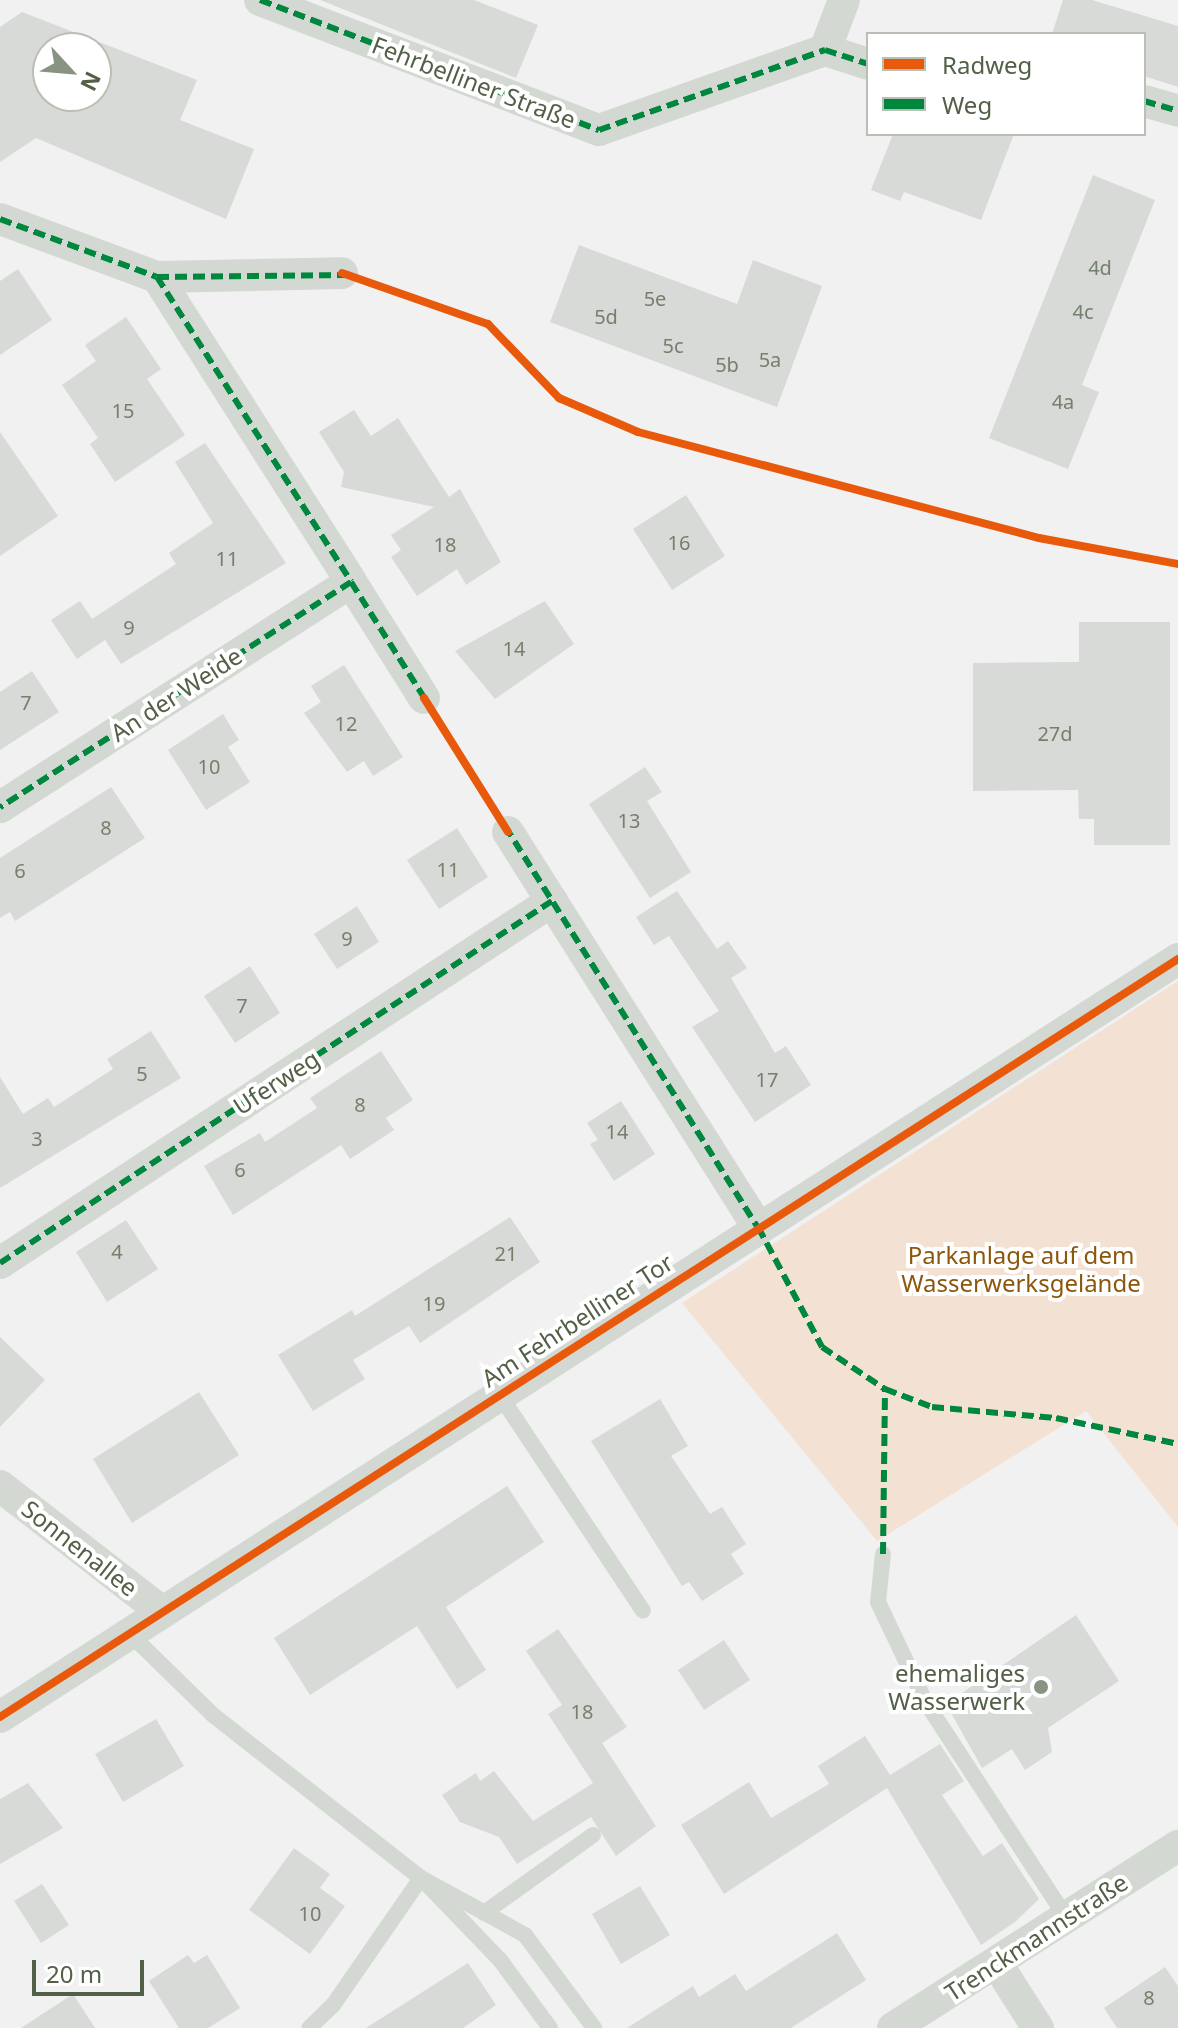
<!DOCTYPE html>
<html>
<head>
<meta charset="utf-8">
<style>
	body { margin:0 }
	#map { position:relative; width:1178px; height:2028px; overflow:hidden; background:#f1f1f2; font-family:"Noto Sans",sans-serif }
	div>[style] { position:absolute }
	.green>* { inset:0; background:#f3e2d3 }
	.building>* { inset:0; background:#d7dad7 }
	.service>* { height:16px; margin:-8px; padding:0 8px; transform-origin:8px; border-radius:8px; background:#d4d8d2 }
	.minor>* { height:32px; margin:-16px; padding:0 16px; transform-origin:16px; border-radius:16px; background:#d4d8d2 }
	.quiet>* { height:6px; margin-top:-3px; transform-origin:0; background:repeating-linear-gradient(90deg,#00873e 0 12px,transparent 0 18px) }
	.cycleway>* { height:8px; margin:-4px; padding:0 4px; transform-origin:4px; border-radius:4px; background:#e8590c }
	.dots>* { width:22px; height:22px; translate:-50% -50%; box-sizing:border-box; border:4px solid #fff; border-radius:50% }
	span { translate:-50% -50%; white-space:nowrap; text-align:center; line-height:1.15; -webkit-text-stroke:8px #fff; paint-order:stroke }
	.number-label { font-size:20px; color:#75806c }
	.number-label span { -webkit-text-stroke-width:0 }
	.street-label { font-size:24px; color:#516046 }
	.park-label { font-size:24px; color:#8c570c }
	.poi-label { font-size:24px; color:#516046 }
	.right { translate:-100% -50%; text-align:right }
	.legend { position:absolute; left:866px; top:32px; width:280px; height:104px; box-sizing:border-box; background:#fff; border:2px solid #b9bfb5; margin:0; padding:10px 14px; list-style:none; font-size:24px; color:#516046 }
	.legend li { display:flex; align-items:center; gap:16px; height:40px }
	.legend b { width:40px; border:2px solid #b9bfb5 }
	.north { position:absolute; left:32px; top:32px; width:80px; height:80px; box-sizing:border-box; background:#fff; border:2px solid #b9bfb5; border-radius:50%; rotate:116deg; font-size:22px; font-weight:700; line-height:32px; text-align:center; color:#516046 }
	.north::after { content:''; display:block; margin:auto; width:28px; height:36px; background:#899382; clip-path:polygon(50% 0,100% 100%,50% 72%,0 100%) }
	.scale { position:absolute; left:32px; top:1960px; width:112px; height:36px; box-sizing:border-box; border:4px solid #516046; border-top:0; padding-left:10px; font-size:24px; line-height:28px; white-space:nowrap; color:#516046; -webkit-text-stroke:6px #fff; paint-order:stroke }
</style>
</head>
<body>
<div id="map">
	<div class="green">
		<div style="clip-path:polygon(1178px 981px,1178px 1527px,1086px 1411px,877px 1541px,682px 1303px)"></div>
	</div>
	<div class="building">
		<div style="clip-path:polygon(320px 0,474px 0,538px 25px,516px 78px)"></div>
		<div style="clip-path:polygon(1063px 0,1092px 0,1178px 26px,1178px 87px,1144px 76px,1144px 34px,1052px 34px)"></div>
		<div style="clip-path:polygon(evenodd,22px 12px,197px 80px,180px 120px,254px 149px,226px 219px,36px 138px,0 162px,0 27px,22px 12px,48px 48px,96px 48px,96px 96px,48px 96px,48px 48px)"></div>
		<div style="clip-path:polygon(893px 134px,1014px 134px,981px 220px,904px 192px,900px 201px,871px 190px)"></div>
		<div style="clip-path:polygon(1093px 175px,1155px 200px,1082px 385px,1099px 392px,1068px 469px,989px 438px)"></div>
		<div style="clip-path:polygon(579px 245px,737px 304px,753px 260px,822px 286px,777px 407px,550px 322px)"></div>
		<div style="clip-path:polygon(18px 269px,52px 320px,0 355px,0 281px)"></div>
		<div style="clip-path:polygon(126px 317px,161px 369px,147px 379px,185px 435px,115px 482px,90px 444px,98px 438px,62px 385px,96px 361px,85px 345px)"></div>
		<div style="clip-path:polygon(354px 410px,371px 436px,398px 418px,449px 497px,460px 489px,501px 562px,466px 585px,457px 569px,417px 596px,391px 557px,401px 550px,391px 535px,434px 507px,341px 487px,344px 472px,319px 432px)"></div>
		<div style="clip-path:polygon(0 432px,58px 516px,0 556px)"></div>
		<div style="clip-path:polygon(205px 443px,286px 563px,121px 664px,105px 640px,77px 659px,51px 620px,80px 601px,92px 619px,176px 564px,169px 553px,213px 523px,175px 462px)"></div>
		<div style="clip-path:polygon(686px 495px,725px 556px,672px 590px,633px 529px)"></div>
		<div style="clip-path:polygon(545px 601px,574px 644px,495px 699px,455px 651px)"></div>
		<div style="clip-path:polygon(1079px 622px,1170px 622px,1170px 845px,1094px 845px,1094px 819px,1079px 819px,1078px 790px,973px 791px,973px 663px,1079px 662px)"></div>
		<div style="clip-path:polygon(344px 665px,403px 757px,373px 776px,364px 761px,347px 772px,304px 713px,321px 702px,311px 686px)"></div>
		<div style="clip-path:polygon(32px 671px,59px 712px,0 750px,0 692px)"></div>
		<div style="clip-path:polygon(223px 714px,239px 740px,228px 747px,250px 782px,206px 810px,168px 750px)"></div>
		<div style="clip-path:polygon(645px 767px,662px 792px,647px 801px,691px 872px,650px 898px,589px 804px)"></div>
		<div style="clip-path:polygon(111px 787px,145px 838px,15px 921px,10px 912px,0 918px,0 858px)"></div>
		<div style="clip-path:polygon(457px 828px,488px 877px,439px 909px,407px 860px)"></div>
		<div style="clip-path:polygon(677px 891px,717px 949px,728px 941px,747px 968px,731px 978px,775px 1053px,786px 1046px,811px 1085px,755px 1122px,692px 1027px,719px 1011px,669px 936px,654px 945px,636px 917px)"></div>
		<div style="clip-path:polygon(357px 906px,379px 942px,337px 969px,314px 934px)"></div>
		<div style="clip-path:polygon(250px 966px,280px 1013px,235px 1043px,204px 996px)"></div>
		<div style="clip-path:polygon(151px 1031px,181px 1078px,0 1188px,0 1077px,23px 1114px,48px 1098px,54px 1107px,113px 1069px,107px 1059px)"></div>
		<div style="clip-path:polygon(381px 1051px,413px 1100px,386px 1118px,394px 1130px,350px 1159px,341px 1145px,233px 1215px,204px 1166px,260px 1133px,265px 1142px,317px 1108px,310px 1098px)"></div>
		<div style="clip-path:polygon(621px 1101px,655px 1154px,614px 1181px,590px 1144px,598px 1140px,587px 1123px)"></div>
		<div style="clip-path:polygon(510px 1217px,540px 1262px,420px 1343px,409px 1326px,353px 1360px,365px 1379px,313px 1411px,278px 1355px,352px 1310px,355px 1316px)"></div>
		<div style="clip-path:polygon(126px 1220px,158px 1269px,107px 1302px,76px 1252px)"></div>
		<div style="clip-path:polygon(0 1337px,45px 1380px,0 1427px)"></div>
		<div style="clip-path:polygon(199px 1392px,239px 1455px,132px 1523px,93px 1459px)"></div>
		<div style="clip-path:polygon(660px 1399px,688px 1446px,671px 1456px,710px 1514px,722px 1507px,746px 1544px,731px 1554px,744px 1574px,702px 1601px,689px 1582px,682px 1586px,591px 1441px)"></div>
		<div style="clip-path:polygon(507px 1486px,544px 1542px,446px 1607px,486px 1670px,457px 1689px,417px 1626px,310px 1695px,274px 1638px)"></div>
		<div style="clip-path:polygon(1076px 1615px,1119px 1681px,1048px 1728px,1052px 1752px,1025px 1770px,1012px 1749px,982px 1768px,946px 1704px)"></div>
		<div style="clip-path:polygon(558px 1629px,627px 1727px,602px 1743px,656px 1826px,616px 1856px,591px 1817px,517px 1864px,499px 1837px,460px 1822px,442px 1795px,476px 1773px,480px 1781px,494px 1771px,533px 1821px,593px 1783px,548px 1714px,562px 1705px,526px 1651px)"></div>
		<div style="clip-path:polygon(724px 1640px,750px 1680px,704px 1710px,678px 1670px)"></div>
		<div style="clip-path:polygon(156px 1719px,184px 1766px,123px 1802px,95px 1754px)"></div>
		<div style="clip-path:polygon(865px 1736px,890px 1775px,940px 1744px,964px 1781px,942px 1795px,983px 1856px,1002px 1843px,1039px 1899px,1015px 1922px,981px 1945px,887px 1788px,724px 1894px,681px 1825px,749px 1782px,771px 1818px,829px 1784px,818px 1766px)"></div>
		<div style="clip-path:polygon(28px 1783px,63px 1828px,0 1864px,0 1799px)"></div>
		<div style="clip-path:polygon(294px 1848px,330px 1874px,320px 1888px,345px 1906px,310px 1954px,249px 1910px)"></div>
		<div style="clip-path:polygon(42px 1884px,69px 1925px,41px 1943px,14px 1901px)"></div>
		<div style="clip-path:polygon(640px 1886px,670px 1935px,621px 1964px,592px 1914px)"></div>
		<div style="clip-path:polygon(837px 1933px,866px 1980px,791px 2028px,627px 2028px,693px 1986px,699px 1997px,735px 1974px,746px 1991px)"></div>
		<div style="clip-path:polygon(188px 1955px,194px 1963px,207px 1955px,240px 2008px,208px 2028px,179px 2028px,149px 1981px)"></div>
		<div style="clip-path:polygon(468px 1963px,496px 2005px,463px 2028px,366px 2028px)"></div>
		<div style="clip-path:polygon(1165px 1967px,1178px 1986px,1178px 2028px,1117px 2028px,1104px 2008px)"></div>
		<div style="clip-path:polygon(73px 1994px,95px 2028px,21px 2028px)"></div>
	</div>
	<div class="service">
		<div style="left:499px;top:1394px;width:260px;rotate:56.4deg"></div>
		<div style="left:883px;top:1554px;width:48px;rotate:95.9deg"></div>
		<div style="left:878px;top:1602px;width:110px;rotate:64.6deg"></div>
		<div style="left:925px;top:1701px;width:258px;rotate:56.9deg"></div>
		<div style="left:128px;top:1632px;width:119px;rotate:44.3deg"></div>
		<div style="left:213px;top:1715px;width:264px;rotate:38.1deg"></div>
		<div style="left:421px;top:1878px;width:155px;rotate:124.7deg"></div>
		<div style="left:333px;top:2005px;width:33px;rotate:136deg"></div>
		<div style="left:484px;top:1913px;width:134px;rotate:-35.6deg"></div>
		<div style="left:550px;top:2028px;width:84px;rotate:-126.3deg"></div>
		<div style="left:500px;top:1960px;width:114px;rotate:-133.9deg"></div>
		<div style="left:421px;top:1878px;width:119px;rotate:28.7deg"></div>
		<div style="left:525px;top:1935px;width:116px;rotate:53.4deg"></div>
	</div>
	<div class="minor">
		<div style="left:260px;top:0;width:363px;rotate:21deg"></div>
		<div style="left:599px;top:130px;width:240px;rotate:-19.5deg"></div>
		<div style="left:825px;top:50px;width:45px;rotate:18deg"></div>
		<div style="left:825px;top:50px;width:53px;rotate:-69.2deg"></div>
		<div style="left:1144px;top:101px;width:35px;rotate:16deg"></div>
		<div style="left:0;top:219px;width:167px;rotate:20.3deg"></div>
		<div style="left:157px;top:277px;width:361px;rotate:57.5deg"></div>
		<div style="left:351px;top:582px;width:417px;rotate:147.3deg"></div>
		<div style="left:157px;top:277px;width:185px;rotate:-1.2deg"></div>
		<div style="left:351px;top:582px;width:137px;rotate:57.8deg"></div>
		<div style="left:508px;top:832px;width:467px;rotate:57.7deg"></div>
		<div style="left:0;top:1263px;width:660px;rotate:-33.26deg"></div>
		<div style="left:0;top:1486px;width:202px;rotate:37.8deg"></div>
		<div style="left:0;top:1717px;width:1401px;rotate:-32.76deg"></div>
		<div style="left:997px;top:1964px;width:76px;rotate:57.4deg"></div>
		<div style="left:893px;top:2028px;width:338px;rotate:-32.6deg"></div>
	</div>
	<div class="quiet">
		<div style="left:260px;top:0;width:363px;rotate:21deg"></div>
		<div style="left:599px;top:130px;width:240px;rotate:-19.5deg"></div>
		<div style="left:825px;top:50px;width:45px;rotate:18deg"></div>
		<div style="left:1144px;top:101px;width:35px;rotate:16deg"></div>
		<div style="left:0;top:219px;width:167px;rotate:20.3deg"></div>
		<div style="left:157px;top:277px;width:361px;rotate:57.5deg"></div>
		<div style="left:351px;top:582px;width:417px;rotate:147.3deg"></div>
		<div style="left:157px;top:277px;width:191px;rotate:-0.6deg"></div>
		<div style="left:351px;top:582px;width:144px;rotate:57.7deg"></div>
		<div style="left:505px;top:826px;width:474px;rotate:57.8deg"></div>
		<div style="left:758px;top:1227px;width:136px;rotate:61.9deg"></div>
		<div style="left:822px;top:1347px;width:76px;rotate:33.7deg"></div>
		<div style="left:885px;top:1389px;width:50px;rotate:21deg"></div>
		<div style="left:932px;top:1407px;width:124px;rotate:5.1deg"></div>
		<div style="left:1056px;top:1418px;width:125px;rotate:12deg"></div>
		<div style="left:0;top:1263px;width:660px;rotate:-33.26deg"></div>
		<div style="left:883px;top:1554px;width:165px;rotate:-89.3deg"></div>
	</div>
	<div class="cycleway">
		<div style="left:342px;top:273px;width:155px;rotate:19.3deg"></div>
		<div style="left:488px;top:324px;width:103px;rotate:46.2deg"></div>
		<div style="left:559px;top:398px;width:86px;rotate:23.3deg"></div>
		<div style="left:638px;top:432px;width:415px;rotate:14.8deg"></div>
		<div style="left:1039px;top:538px;width:141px;rotate:10.6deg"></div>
		<div style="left:424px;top:698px;width:158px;rotate:57.9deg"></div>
		<div style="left:0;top:1717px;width:1401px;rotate:-32.76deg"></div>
	</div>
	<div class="dots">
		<div style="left:1041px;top:1687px;background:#899382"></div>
	</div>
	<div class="number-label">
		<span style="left:1100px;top:267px">4d</span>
		<span style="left:655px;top:298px">5e</span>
		<span style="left:1083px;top:311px">4c</span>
		<span style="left:606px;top:316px">5d</span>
		<span style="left:673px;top:345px">5c</span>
		<span style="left:770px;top:359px">5a</span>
		<span style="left:727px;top:364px">5b</span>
		<span style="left:1063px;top:401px">4a</span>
		<span style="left:123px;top:410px">15</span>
		<span style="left:679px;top:542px">16</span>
		<span style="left:445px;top:544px">18</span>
		<span style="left:227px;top:558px">11</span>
		<span style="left:129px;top:627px">9</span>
		<span style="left:514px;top:648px">14</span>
		<span style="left:26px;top:702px">7</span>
		<span style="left:346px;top:723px">12</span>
		<span style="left:1055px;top:733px">27d</span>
		<span style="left:209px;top:766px">10</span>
		<span style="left:629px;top:820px">13</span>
		<span style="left:106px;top:827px">8</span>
		<span style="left:448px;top:869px">11</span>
		<span style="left:20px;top:870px">6</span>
		<span style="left:347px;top:938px">9</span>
		<span style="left:242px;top:1005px">7</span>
		<span style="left:142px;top:1073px">5</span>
		<span style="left:767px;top:1079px">17</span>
		<span style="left:360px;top:1104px">8</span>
		<span style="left:617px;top:1131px">14</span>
		<span style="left:37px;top:1138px">3</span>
		<span style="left:240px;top:1169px">6</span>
		<span style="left:117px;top:1251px">4</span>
		<span style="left:506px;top:1253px">21</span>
		<span style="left:434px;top:1303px">19</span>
		<span style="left:582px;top:1711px">18</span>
		<span style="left:310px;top:1913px">10</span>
		<span style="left:1149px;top:1997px">8</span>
	</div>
	<div class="street-label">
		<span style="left:474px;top:82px;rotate:21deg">Fehrbelliner Straße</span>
		<span style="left:176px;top:694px;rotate:-33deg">An der Weide</span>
		<span style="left:276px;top:1082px;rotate:-33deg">Uferweg</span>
		<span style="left:577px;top:1320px;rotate:-33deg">Am Fehrbelliner Tor</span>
		<span style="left:80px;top:1548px;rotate:38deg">Sonnenallee</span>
		<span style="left:1036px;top:1937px;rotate:-33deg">Trenckmannstraße</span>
	</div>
	<div class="park-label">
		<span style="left:1021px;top:1269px">Parkanlage auf dem<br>Wasserwerksgelände</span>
	</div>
	<div class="poi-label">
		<span class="right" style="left:1025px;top:1687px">ehemaliges<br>Wasserwerk</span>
	</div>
	<ul class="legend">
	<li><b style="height:10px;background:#e8590c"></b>Radweg</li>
	<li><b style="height:10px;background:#00873e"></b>Weg</li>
	</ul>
	<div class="north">N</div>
	<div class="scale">20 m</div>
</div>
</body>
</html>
